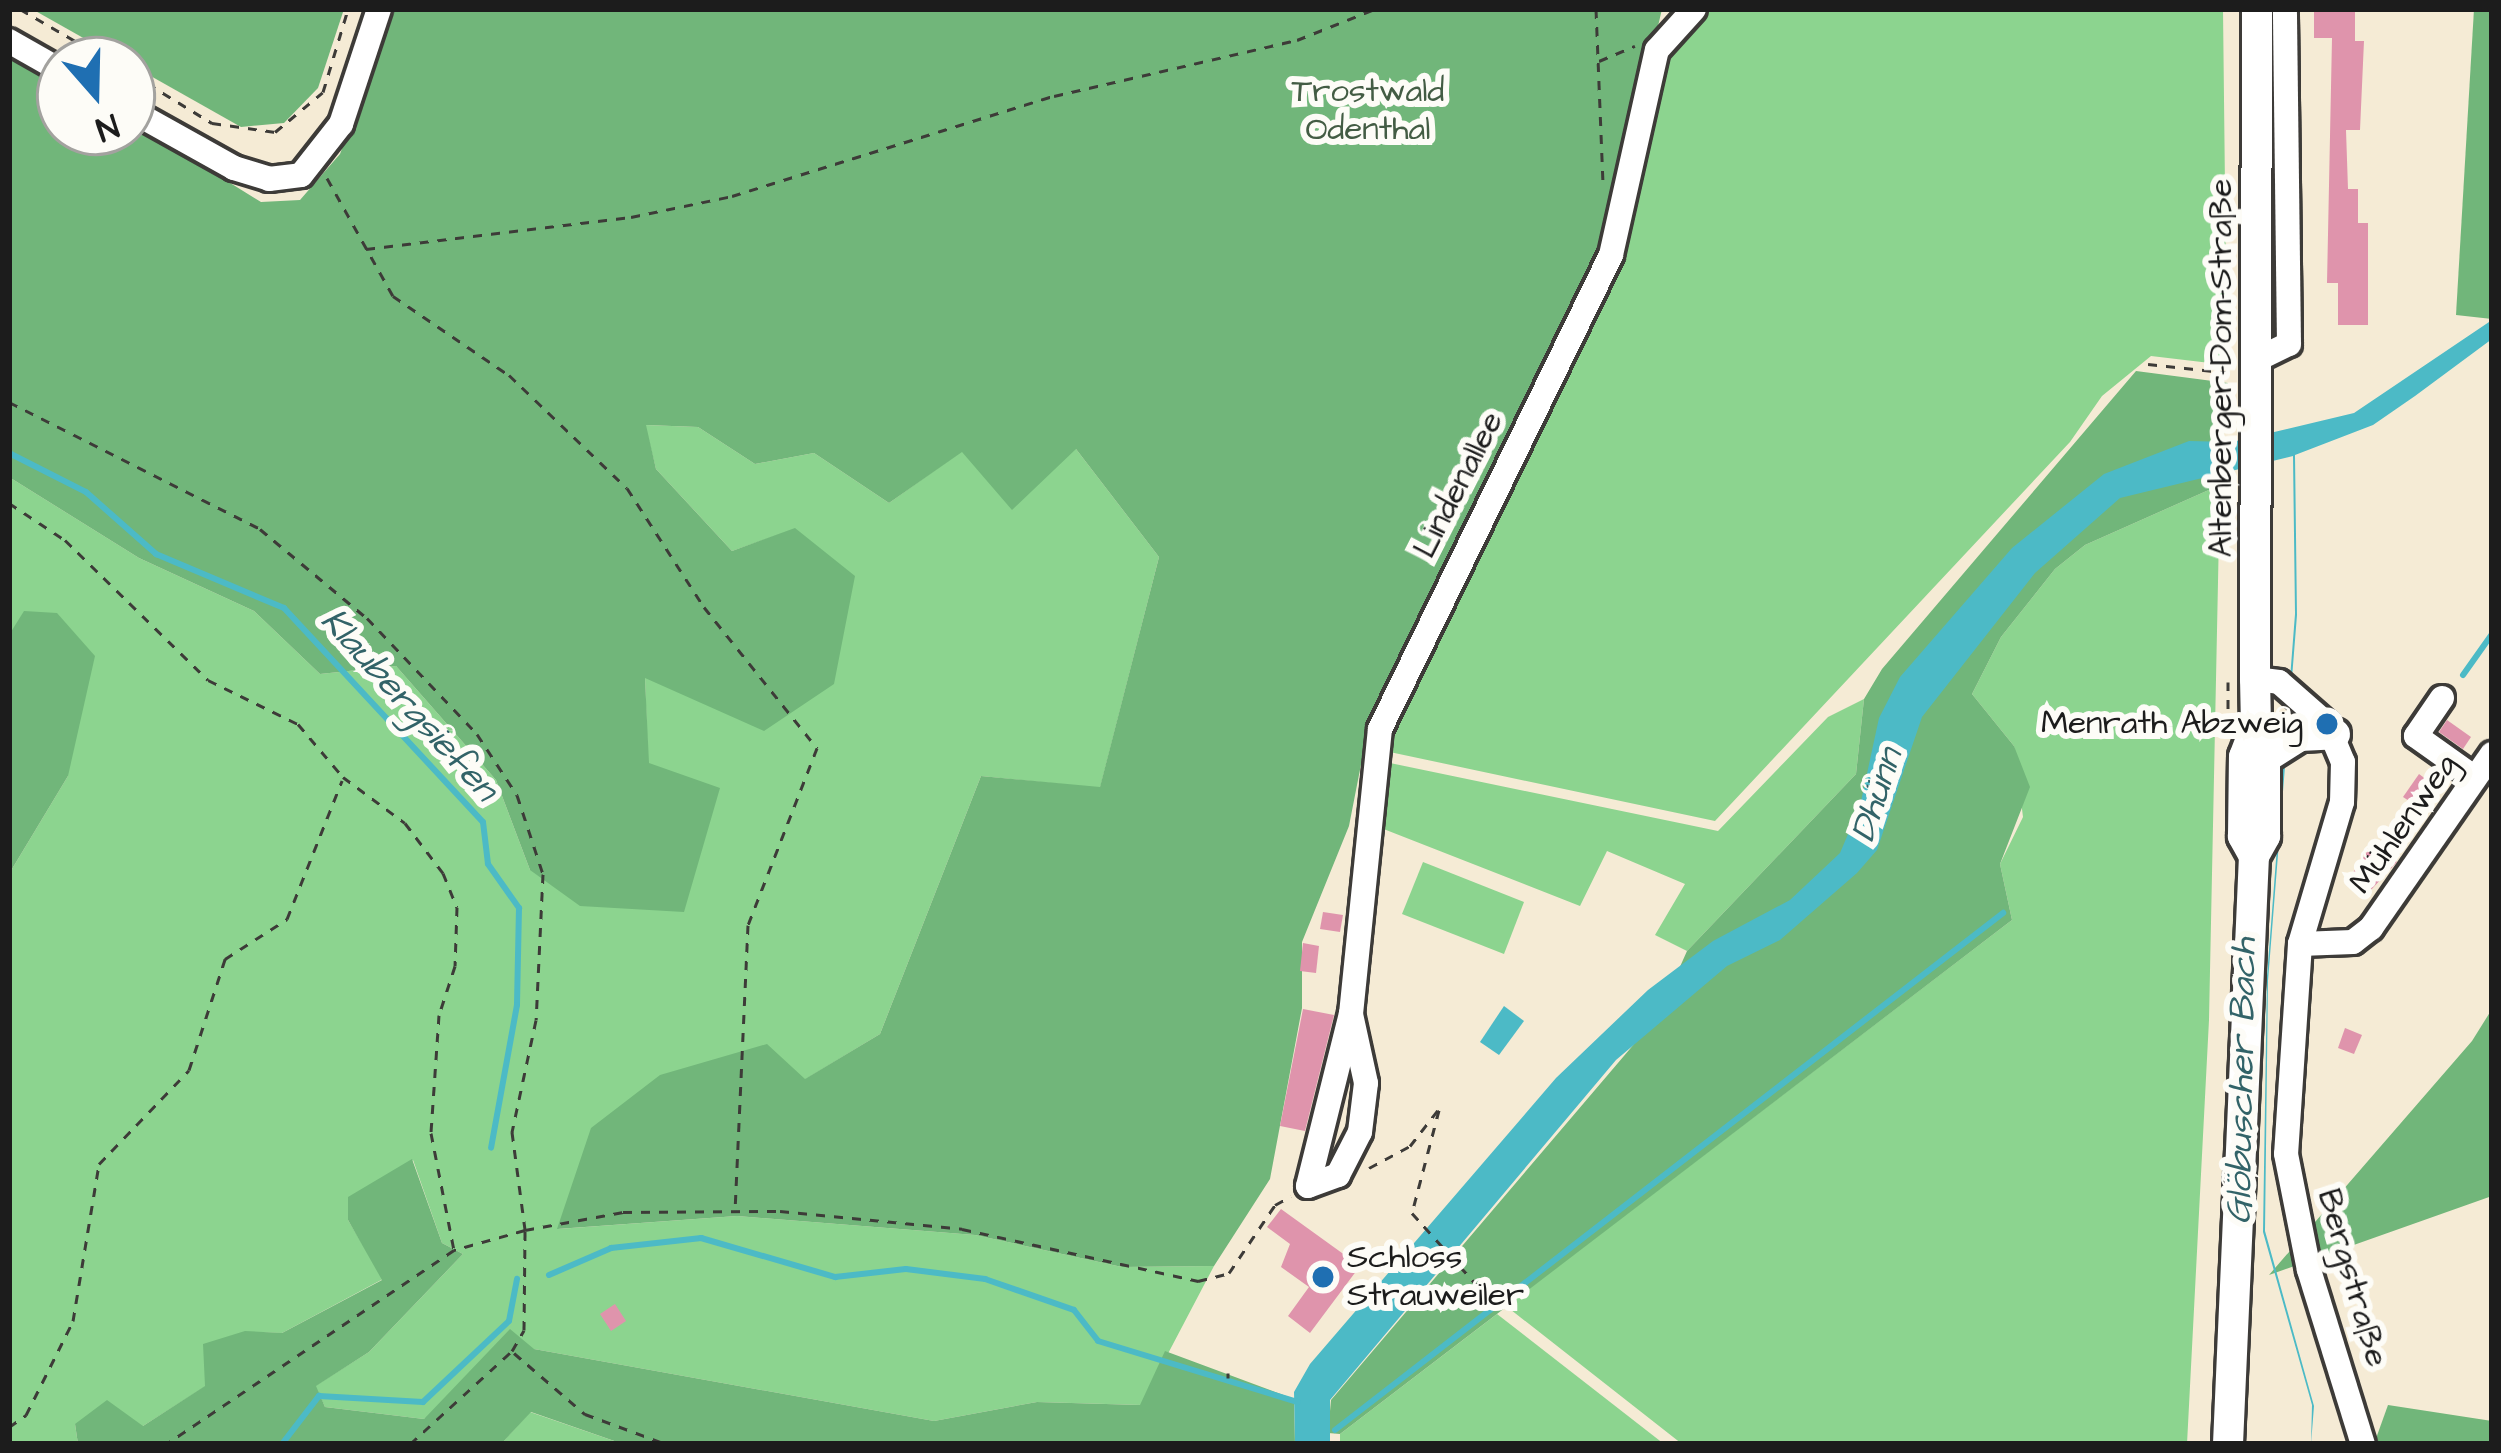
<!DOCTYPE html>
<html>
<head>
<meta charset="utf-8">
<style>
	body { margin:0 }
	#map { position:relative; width:2501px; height:1453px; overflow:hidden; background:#f5ebd5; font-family:"Architects Daughter",sans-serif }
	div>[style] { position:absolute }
	.green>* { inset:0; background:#8cd48f }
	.forest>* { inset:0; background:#71b67a }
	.water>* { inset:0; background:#4cbac6 }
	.stream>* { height:6px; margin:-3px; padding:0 3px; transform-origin:3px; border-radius:3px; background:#4cbac6 }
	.building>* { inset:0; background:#df94ac }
	.path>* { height:3px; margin-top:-1.5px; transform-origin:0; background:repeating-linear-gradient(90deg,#3d3b38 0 9px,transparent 0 18px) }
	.roads { filter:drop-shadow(3px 0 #3d3b38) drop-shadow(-3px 0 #3d3b38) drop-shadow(0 3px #3d3b38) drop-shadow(0 -3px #3d3b38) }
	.minor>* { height:24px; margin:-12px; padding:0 12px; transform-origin:12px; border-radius:12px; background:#fff }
	.major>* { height:30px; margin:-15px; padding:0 15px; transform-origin:15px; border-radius:15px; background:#fff }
	.dots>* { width:33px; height:33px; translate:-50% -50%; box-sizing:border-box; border:6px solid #fdfcf7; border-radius:50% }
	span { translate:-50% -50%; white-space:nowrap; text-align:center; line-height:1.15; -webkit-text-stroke:12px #fdfcf7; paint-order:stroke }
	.park-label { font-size:33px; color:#435c44 }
	.street-label { font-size:33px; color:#1c1c1c }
	.poi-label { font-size:33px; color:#1c1c1c }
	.right { translate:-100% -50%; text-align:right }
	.left { translate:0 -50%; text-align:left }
	.water-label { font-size:36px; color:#326368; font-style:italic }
	.frame { position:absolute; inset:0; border:12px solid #1c1c1c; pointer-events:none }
	.north { position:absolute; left:36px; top:36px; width:120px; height:120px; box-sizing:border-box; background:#fdfcf7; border:3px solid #a3a29f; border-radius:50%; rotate:160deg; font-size:33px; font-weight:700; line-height:48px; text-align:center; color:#1c1c1c }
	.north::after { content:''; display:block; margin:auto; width:42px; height:54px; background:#1f6fb2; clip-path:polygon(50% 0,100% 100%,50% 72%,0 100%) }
</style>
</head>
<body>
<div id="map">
	<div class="green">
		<div style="clip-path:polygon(1673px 9px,2223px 9px,2227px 365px,2151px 356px,2102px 396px,2070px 442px,1715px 821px,1385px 751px,1615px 256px)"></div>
		<div style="clip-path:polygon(645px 425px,698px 427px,755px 464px,814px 453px,889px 503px,962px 451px,1076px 449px,1159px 557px,1100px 788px,981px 776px,880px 1034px,558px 1229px,737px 1216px,975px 1235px,1122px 1267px,1214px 1266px,1141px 1405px,1037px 1402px,934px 1421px,534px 1349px,424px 1419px,325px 1407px,315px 1386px,369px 1352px,463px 1254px,442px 1243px,413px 1160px,348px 1220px,383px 1279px,282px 1333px,245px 1332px,206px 1386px,143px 1426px,75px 1424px,78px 1444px,9px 1444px,9px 874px,68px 776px,9px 635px,9px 477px,139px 558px,254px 611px,320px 674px,396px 666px,496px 780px,530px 870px,648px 763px,645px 677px,795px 529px,732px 551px,656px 469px)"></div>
		<div style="clip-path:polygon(2220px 485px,2209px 1020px,2187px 1444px,1682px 1444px,1506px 1306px,2012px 920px,2000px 864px,2023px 817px,2014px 746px,1972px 694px,2001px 637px,2055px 569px,2085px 545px)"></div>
		<div style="clip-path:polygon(1864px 699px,1856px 774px,1687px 951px,1655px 935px,1685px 884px,1607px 851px,1580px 906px,1381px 828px,1390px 763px,1718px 831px,1828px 717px)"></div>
		<div style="clip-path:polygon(1423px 862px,1524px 902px,1504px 954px,1402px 914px)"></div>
		<div style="clip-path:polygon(1497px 1314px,1664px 1444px,1340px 1444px,1340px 1434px)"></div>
		<div style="clip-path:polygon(530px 1412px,623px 1444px,501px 1444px)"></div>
	</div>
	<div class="forest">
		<div style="clip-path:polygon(32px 9px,344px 9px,318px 88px,284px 123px,241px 127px)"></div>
		<div style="clip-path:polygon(395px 9px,1662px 9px,1606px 251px,1366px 739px,1349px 826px,1302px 942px,1302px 1008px,1270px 1179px,1214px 1266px,1122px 1267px,975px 1235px,737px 1216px,557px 1229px,591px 1128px,660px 1075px,767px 1044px,805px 1079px,880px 1034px,981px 776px,1100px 787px,1159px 557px,1076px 449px,1012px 510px,962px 452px,889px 503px,814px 453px,755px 464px,698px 427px,646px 425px,656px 469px,732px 551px,795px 528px,855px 576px,834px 684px,764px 731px,645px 678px,649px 763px,720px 788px,684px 912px,580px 906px,530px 870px,496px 780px,396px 666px,320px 674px,254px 611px,139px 558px,9px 477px,9px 48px,60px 77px,60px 132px,132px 132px,132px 122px,261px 202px,300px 200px,340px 154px)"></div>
		<div style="clip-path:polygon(2474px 9px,2492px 9px,2492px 319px,2456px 315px)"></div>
		<div style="clip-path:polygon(2136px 371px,2228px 383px,2220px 485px,2085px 545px,2055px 569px,2001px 637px,1972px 694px,2014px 746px,2030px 787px,2000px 864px,2012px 920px,1340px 1434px,1328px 1433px,1331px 1400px,1658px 1016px,1687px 951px,1856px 774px,1864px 699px,1882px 669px)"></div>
		<div style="clip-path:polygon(24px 611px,57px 613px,95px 656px,68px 776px,9px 874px,9px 635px)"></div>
		<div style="clip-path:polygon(2492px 1009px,2492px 1196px,2269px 1275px,2472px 1041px)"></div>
		<div style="clip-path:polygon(412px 1159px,442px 1243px,463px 1254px,369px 1352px,316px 1386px,325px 1407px,424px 1419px,510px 1329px,534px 1349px,934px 1421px,1037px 1402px,1140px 1405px,1165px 1351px,1294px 1399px,1295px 1444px,623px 1444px,531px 1412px,501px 1444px,78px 1444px,75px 1424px,107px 1400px,143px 1426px,205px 1386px,203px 1344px,245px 1331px,282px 1333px,382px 1280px,348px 1220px,348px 1197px)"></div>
		<div style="clip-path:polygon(2388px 1405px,2492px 1421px,2492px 1444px,2374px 1444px)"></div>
	</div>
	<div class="water">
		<div style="clip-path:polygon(2492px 320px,2492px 339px,2415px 396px,2373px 425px,2295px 455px,2297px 615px,2268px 981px,2265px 1231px,2314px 1406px,2311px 1444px,2312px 1405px,2263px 1232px,2267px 976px,2295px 614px,2293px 456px,2120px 498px,2035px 573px,1922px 717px,1877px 850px,1857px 873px,1780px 940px,1727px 966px,1616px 1060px,1330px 1400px,1330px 1444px,1295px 1444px,1294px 1392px,1310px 1364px,1556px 1078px,1648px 990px,1713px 941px,1790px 900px,1840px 853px,1860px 806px,1879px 718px,1900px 677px,2012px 548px,2104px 474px,2189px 441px,2232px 442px,2354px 413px)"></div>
		<div style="clip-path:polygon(1504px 1006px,1524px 1021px,1499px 1055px,1480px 1042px)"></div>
	</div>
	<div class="stream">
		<div style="left:9px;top:453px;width:86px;rotate:26.9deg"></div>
		<div style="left:86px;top:492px;width:94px;rotate:41.5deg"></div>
		<div style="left:156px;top:554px;width:139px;rotate:22.9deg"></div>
		<div style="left:284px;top:608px;width:292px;rotate:47.1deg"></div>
		<div style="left:483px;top:822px;width:42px;rotate:83.2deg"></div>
		<div style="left:488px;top:864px;width:54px;rotate:54.8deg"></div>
		<div style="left:519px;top:908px;width:97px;rotate:91.2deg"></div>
		<div style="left:517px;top:1005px;width:145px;rotate:100.3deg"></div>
		<div style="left:2463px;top:675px;width:50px;rotate:-54.7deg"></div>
		<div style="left:549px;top:1275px;width:68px;rotate:-23.5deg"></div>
		<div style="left:611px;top:1248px;width:91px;rotate:-6.3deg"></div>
		<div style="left:701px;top:1238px;width:140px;rotate:16.2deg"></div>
		<div style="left:835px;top:1277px;width:71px;rotate:-6.4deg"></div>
		<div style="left:906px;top:1269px;width:80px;rotate:7.2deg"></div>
		<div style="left:985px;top:1279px;width:94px;rotate:19.2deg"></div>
		<div style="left:1074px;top:1310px;width:39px;rotate:52deg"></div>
		<div style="left:1098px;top:1341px;width:209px;rotate:17deg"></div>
		<div style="left:1335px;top:1430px;width:845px;rotate:-37.74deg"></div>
		<div style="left:282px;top:1444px;width:61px;rotate:-52.4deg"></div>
		<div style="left:319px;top:1396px;width:104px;rotate:3.3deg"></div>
		<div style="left:423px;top:1402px;width:118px;rotate:-43.3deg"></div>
		<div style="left:509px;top:1321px;width:43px;rotate:-79.2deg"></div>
	</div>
	<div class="building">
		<div style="clip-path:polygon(2314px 9px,2355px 9px,2355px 41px,2364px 41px,2360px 130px,2346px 130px,2348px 189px,2358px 189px,2358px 223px,2368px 223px,2368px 325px,2338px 325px,2338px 283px,2327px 283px,2332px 38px,2314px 38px)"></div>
		<div style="clip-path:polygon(2447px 720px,2471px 737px,2463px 749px,2439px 732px)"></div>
		<div style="clip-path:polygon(2419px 774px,2438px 788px,2423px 810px,2403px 797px)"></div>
		<div style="clip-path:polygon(2395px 839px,2390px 857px,2397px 862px,2370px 891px,2350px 877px,2373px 843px)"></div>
		<div style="clip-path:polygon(1323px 912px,1343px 915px,1340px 932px,1320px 929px)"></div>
		<div style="clip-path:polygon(1303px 943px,1319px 946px,1316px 973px,1300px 971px)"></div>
		<div style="clip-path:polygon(1303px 1009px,1334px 1015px,1305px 1131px,1280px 1126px)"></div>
		<div style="clip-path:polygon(2345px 1028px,2362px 1035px,2354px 1054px,2338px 1048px)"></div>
		<div style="clip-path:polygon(1281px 1209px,1360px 1266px,1310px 1333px,1288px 1316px,1309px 1287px,1281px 1267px,1290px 1244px,1267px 1227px)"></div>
		<div style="clip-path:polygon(615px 1304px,626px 1321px,611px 1331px,600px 1314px)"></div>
	</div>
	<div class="path">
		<div style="left:20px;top:9px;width:102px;rotate:30.1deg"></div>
		<div style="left:1596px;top:9px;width:171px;rotate:87.7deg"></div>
		<div style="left:1599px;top:61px;width:39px;rotate:-23deg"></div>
		<div style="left:132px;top:74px;width:94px;rotate:31.5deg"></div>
		<div style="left:212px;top:123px;width:64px;rotate:8.1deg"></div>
		<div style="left:275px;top:132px;width:62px;rotate:-39.8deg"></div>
		<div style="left:323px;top:92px;width:87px;rotate:-73.2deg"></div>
		<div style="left:327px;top:178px;width:135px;rotate:60.8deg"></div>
		<div style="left:393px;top:296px;width:140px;rotate:34.3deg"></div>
		<div style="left:509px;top:375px;width:163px;rotate:43.8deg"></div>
		<div style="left:627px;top:488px;width:142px;rotate:57.1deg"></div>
		<div style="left:704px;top:607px;width:181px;rotate:51.3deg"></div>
		<div style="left:817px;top:748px;width:190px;rotate:111.3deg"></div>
		<div style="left:748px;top:925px;width:284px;rotate:92.6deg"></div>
		<div style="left:366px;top:249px;width:267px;rotate:-6.9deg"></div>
		<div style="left:631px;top:217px;width:103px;rotate:-11.7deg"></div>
		<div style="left:732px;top:196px;width:337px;rotate:-17.3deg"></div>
		<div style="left:1054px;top:96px;width:249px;rotate:-13deg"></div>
		<div style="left:1297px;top:40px;width:84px;rotate:-21.7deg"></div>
		<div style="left:2148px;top:364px;width:84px;rotate:6.1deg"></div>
		<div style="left:9px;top:402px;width:281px;rotate:26.8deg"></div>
		<div style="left:260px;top:529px;width:139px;rotate:39.8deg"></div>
		<div style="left:367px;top:618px;width:160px;rotate:46.5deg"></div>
		<div style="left:477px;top:734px;width:73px;rotate:56.7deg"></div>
		<div style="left:517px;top:795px;width:83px;rotate:71.8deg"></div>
		<div style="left:543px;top:874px;width:146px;rotate:92.7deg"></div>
		<div style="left:536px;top:1020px;width:115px;rotate:102.1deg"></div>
		<div style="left:512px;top:1132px;width:99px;rotate:82.4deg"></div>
		<div style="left:525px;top:1230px;width:74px;rotate:164.3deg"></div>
		<div style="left:454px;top:1250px;width:347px;rotate:146deg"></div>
		<div style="left:9px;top:503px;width:67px;rotate:33.5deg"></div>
		<div style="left:65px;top:540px;width:200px;rotate:44.4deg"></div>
		<div style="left:208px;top:680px;width:100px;rotate:26.1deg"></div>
		<div style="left:298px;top:724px;width:70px;rotate:49.7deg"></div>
		<div style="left:343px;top:777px;width:77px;rotate:36.6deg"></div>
		<div style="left:405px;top:823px;width:63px;rotate:52.8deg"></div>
		<div style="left:443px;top:873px;width:37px;rotate:68deg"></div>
		<div style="left:457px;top:907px;width:59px;rotate:91.9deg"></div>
		<div style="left:455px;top:966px;width:52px;rotate:108.1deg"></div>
		<div style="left:439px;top:1015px;width:118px;rotate:93.9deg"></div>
		<div style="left:431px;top:1133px;width:119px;rotate:78.9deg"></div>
		<div style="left:2228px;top:726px;width:44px;rotate:-90deg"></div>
		<div style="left:1439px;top:1110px;width:106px;rotate:104.7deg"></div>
		<div style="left:1412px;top:1213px;width:122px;rotate:48deg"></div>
		<div style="left:1369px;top:1168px;width:47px;rotate:-28.2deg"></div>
		<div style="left:1410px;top:1146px;width:46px;rotate:-52.1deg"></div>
		<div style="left:514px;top:1353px;width:94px;rotate:40.7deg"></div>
		<div style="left:585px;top:1414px;width:86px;rotate:20.3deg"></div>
		<div style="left:1228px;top:1373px;width:5px;rotate:90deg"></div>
		<div style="left:9px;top:1427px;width:21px;rotate:-35deg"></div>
		<div style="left:26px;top:1415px;width:105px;rotate:-63.4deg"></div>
		<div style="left:73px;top:1321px;width:159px;rotate:-80.6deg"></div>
		<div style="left:99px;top:1164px;width:130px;rotate:-46.2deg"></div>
		<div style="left:189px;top:1070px;width:117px;rotate:-72deg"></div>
		<div style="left:225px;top:959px;width:74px;rotate:-32.8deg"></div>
		<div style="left:287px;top:919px;width:149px;rotate:-68.3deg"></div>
		<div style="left:410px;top:1444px;width:138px;rotate:-42.4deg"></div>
		<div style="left:512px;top:1351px;width:24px;rotate:-60deg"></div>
		<div style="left:524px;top:1330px;width:100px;rotate:-89.4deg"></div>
		<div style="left:525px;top:1230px;width:100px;rotate:-10.4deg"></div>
		<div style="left:623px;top:1212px;width:157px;rotate:-0.4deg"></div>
		<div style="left:780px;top:1211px;width:183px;rotate:5.6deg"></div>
		<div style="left:962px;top:1229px;width:242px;rotate:12.4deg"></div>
		<div style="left:1198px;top:1281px;width:32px;rotate:-14deg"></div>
		<div style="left:1229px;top:1273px;width:82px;rotate:-55.9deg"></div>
		<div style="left:1275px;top:1205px;width:18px;rotate:-29deg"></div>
	</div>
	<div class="roads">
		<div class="minor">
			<div style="left:9px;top:41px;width:59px;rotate:29.6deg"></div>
			<div style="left:132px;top:111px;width:117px;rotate:29.2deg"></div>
			<div style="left:234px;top:168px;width:37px;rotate:17deg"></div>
			<div style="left:269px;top:179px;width:32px;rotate:-7deg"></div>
			<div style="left:301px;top:175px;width:65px;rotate:-51.9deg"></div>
			<div style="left:341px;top:124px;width:121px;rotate:-71.7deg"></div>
			<div style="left:2258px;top:359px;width:34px;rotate:-26deg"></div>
			<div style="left:2289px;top:344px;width:335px;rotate:-90.7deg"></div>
			<div style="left:2255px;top:679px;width:24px;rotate:7deg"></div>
			<div style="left:2279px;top:682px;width:64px;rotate:41.2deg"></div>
			<div style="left:2327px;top:724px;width:41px;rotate:67.2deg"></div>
			<div style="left:2343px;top:762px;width:40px;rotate:91.4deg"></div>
			<div style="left:2342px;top:802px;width:148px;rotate:106.5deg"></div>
			<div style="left:2300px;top:944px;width:210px;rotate:93.8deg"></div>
			<div style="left:2286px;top:1154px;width:118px;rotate:78.8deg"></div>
			<div style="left:2309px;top:1270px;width:182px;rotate:72.8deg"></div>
			<div style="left:2442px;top:698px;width:46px;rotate:124.4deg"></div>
			<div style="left:2416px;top:736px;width:72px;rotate:35.4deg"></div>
			<div style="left:2300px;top:944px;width:53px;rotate:-2.2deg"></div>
			<div style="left:2353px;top:942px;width:23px;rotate:-38deg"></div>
			<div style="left:2371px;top:928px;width:212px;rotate:-55.2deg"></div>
			<div style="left:1308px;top:1186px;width:177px;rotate:-76deg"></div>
			<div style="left:1351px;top:1014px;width:286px;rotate:-84.2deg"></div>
			<div style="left:1380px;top:729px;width:527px;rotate:-64.02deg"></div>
			<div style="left:1611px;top:255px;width:210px;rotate:-77.4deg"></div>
			<div style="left:1657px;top:50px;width:55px;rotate:-47.9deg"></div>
			<div style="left:1308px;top:1186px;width:32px;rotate:-20deg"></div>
			<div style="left:1338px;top:1175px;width:48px;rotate:-62.9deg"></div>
			<div style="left:1360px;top:1132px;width:49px;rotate:-83deg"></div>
			<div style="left:1366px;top:1083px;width:71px;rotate:-102.3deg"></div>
		</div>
		<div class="major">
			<div style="left:2265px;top:758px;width:41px;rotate:-32.2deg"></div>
			<div style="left:2300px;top:736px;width:35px;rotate:-3deg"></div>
			<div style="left:2254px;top:856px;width:23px;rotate:-119deg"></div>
			<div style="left:2243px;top:836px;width:79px;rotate:-89.3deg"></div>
			<div style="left:2244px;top:757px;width:33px;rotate:-69deg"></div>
			<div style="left:2228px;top:1444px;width:589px;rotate:-87.47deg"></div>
			<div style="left:2254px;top:856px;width:23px;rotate:-61deg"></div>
			<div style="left:2265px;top:836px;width:96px;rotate:-90deg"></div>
			<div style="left:2265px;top:740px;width:17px;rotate:-123deg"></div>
			<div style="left:2256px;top:726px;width:47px;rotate:-91.2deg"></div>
			<div style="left:2255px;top:679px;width:670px;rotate:-89.83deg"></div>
		</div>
	</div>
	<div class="dots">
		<div style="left:2327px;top:724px;background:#1f6fb2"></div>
		<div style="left:1323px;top:1277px;background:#1f6fb2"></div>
	</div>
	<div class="park-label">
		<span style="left:1368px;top:111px">Trostwald<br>Odenthal</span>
	</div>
	<div class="street-label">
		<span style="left:2222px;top:368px;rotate:-90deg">Altenberger-Dom-Straße</span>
		<span style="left:1459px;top:485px;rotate:-63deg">Lindenallee</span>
		<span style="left:2404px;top:824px;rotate:-55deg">Mühlenweg</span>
		<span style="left:2352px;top:1278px;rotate:74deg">Bergstraße</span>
	</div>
	<div class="poi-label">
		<span class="right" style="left:2303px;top:724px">Menrath Abzweig</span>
		<span class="left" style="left:1347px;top:1277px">Schloss<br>Strauweiler</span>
	</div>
	<div class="water-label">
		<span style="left:409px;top:705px;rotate:48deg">Klaubergsiefen</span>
		<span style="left:1877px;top:795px;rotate:-72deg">Dhünn</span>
		<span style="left:2242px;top:1081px;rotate:-89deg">Glöbuscher Bach</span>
	</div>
	<div class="frame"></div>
	<div class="north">N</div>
</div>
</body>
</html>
